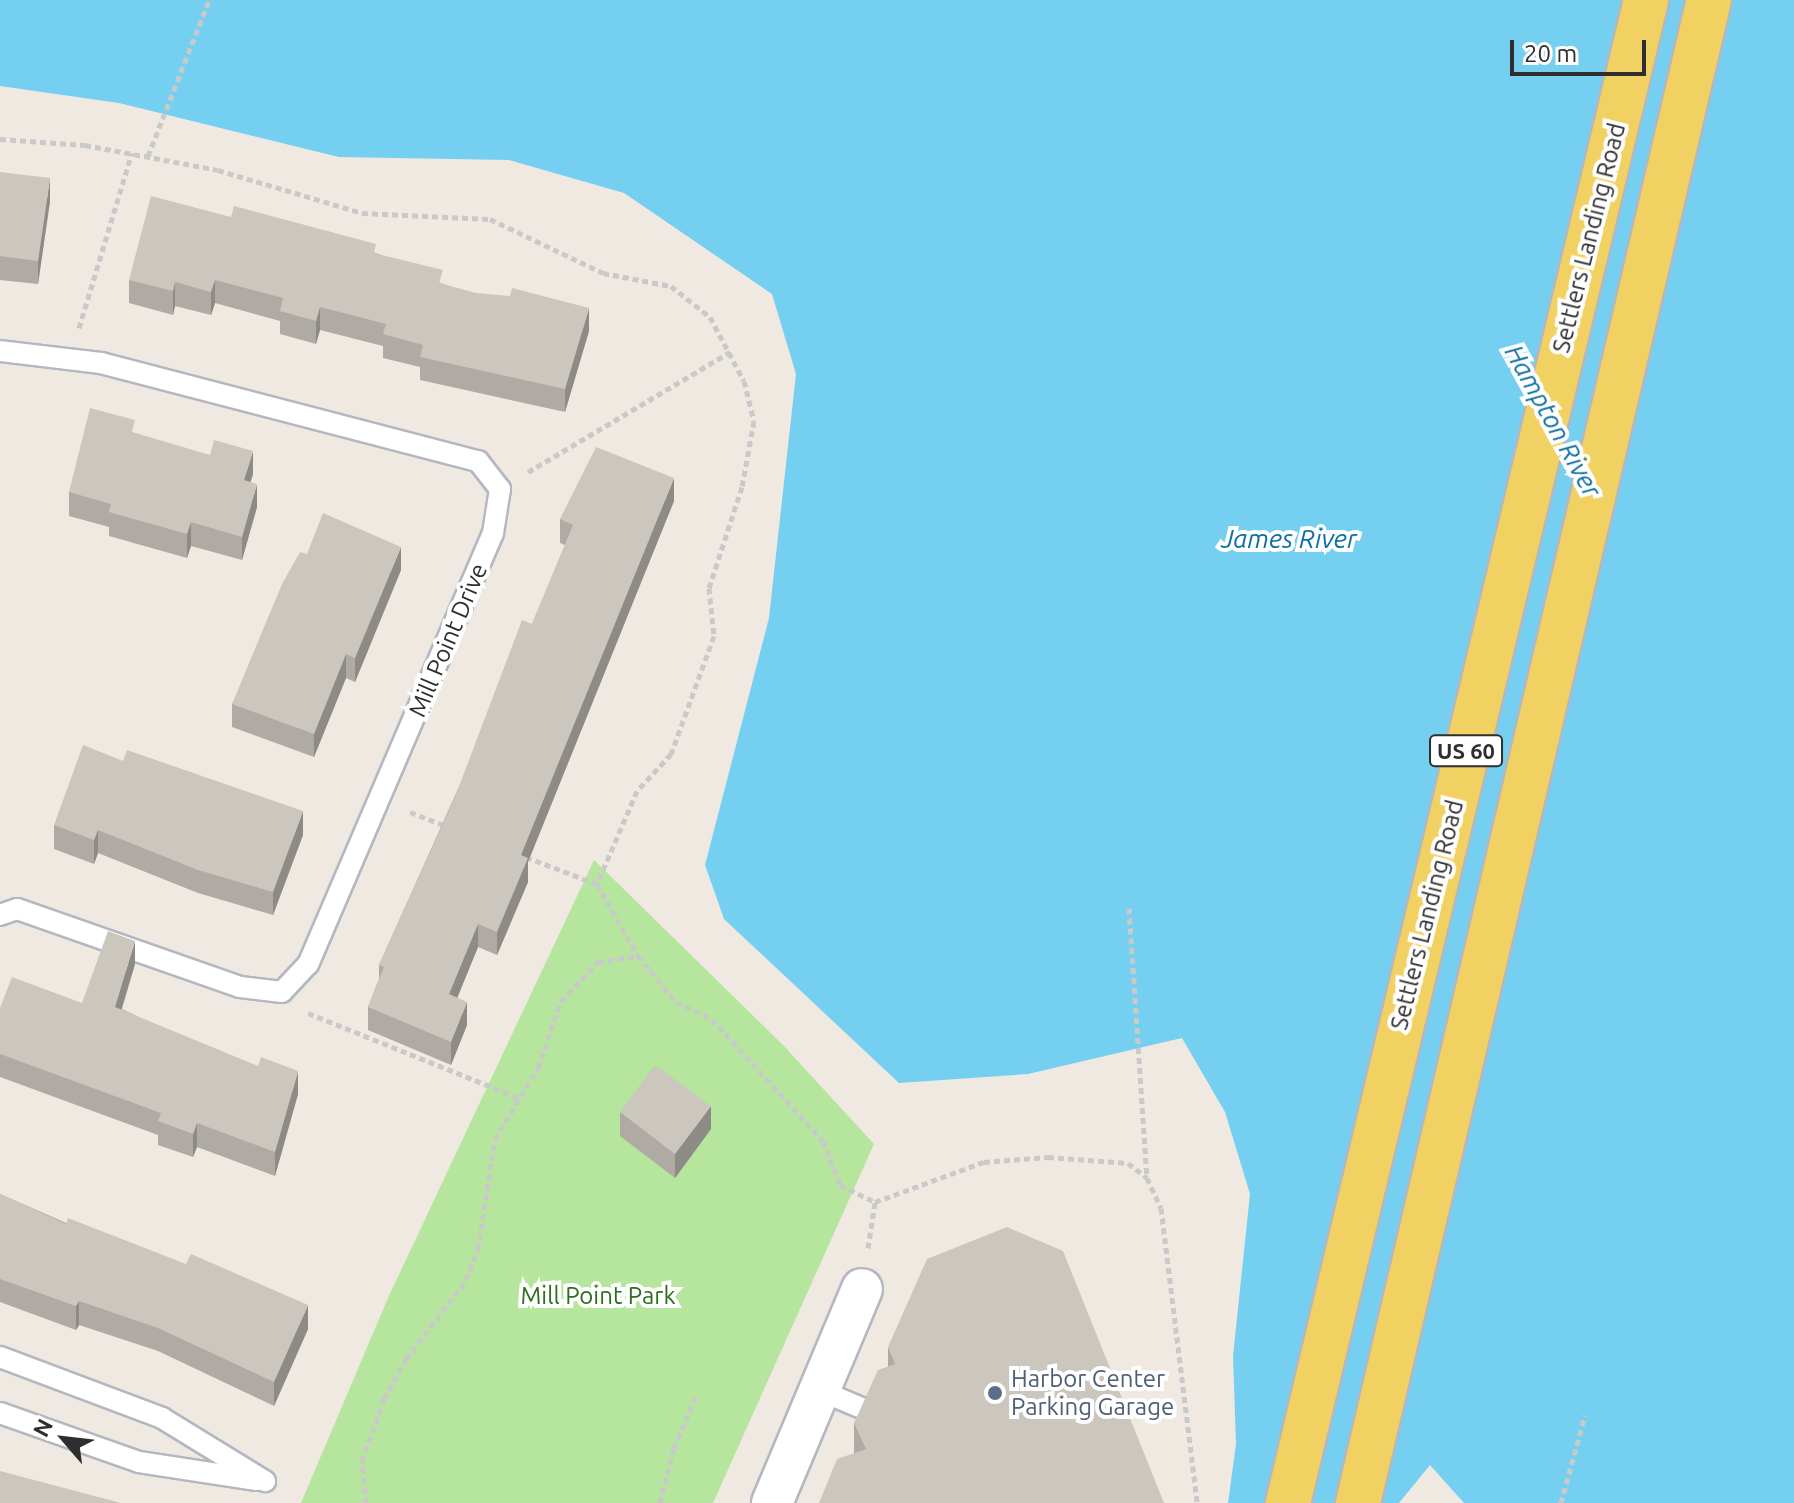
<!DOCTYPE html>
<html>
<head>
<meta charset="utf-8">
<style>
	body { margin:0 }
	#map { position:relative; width:1794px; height:1503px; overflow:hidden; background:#efe9e1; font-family:Ubuntu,sans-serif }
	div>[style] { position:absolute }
	.green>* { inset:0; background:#b6e59e }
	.water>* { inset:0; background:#75cff0 }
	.path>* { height:5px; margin-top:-2.5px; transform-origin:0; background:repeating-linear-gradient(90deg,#c9c9c9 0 6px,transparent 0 10px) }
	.roads { filter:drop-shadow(2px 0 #b4b7c1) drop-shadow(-2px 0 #b4b7c1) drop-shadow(0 2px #b4b7c1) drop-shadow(0 -2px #b4b7c1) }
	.service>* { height:20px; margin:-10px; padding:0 10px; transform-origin:10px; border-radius:10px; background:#fff }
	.minor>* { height:40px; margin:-20px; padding:0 20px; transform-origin:20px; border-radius:20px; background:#fff }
	.primary>* { height:44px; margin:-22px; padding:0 22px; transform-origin:22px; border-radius:22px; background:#f2d163 }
	.wall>* { inset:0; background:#afaba4 }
	.shaded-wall>* { inset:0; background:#8e8b86 }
	.building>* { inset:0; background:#cbc7bf }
	.dots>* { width:22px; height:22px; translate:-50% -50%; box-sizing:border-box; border:4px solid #fff; border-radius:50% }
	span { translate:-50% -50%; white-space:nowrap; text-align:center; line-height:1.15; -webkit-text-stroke:8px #fff; paint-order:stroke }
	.shield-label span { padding:2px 6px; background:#fff; border:2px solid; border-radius:6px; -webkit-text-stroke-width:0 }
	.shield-label { font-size:22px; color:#2e2e2e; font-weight:700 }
	.street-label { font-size:24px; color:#2e2e2e }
	.park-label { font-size:24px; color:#2c6e1b }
	.service-label { font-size:24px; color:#4e5e75 }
	.left { translate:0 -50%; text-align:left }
	.water-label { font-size:26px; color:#0d6fa3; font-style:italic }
	.north { position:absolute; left:24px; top:1399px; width:80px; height:80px; -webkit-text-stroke:6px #fff; paint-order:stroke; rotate:298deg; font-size:22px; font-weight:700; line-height:32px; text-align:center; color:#2e2e2e }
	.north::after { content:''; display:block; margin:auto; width:28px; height:36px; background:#2e2e2e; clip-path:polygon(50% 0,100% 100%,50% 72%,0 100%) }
	.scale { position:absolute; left:1510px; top:40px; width:136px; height:36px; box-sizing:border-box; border:4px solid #2e2e2e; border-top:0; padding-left:10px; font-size:24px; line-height:28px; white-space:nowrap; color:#2e2e2e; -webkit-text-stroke:6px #fff; paint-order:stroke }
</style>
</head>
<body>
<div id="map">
	<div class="green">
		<div style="clip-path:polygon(594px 860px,783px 1045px,874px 1144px,713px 1503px,301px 1503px,388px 1298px)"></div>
	</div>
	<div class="water">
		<div style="clip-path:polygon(0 0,1794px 0,1794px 1503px,1464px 1503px,1430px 1465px,1399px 1503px,1228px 1503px,1236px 1444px,1233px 1356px,1250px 1194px,1225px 1112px,1182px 1038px,1028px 1074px,899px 1083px,724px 919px,705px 865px,769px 618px,796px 374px,772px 294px,624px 193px,509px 160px,339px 157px,119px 103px,0 86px)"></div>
	</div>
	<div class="path">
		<div style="left:0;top:139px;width:85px;rotate:4deg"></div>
		<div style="left:85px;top:145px;width:135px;rotate:10.6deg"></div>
		<div style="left:218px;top:170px;width:150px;rotate:16.6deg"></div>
		<div style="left:362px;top:213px;width:128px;rotate:2.7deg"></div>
		<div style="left:490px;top:219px;width:125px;rotate:25.5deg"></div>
		<div style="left:603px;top:273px;width:69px;rotate:10.8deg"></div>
		<div style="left:671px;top:286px;width:50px;rotate:38.5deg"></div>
		<div style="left:710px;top:317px;width:72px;rotate:62deg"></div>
		<div style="left:744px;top:381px;width:41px;rotate:76deg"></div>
		<div style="left:754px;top:421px;width:67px;rotate:100.3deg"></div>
		<div style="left:742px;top:487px;width:106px;rotate:108.1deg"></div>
		<div style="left:709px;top:588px;width:48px;rotate:84.1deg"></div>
		<div style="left:714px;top:636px;width:126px;rotate:110deg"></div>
		<div style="left:671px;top:754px;width:50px;rotate:132.6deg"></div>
		<div style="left:637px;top:791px;width:101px;rotate:113.3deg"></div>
		<div style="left:597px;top:884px;width:83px;rotate:60.3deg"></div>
		<div style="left:638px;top:956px;width:60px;rotate:50.4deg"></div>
		<div style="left:676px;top:1002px;width:40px;rotate:25deg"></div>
		<div style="left:712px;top:1019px;width:165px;rotate:47.7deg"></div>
		<div style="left:823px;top:1141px;width:47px;rotate:68.9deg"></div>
		<div style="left:840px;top:1185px;width:39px;rotate:26deg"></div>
		<div style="left:875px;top:1202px;width:116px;rotate:-20.2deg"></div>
		<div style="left:984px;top:1162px;width:64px;rotate:-4.5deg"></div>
		<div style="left:1048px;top:1157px;width:80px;rotate:4.3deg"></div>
		<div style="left:1128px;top:1163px;width:24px;rotate:38deg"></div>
		<div style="left:1147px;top:1178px;width:33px;rotate:65deg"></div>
		<div style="left:1161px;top:1208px;width:297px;rotate:83deg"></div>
		<div style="left:148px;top:156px;width:168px;rotate:-68.6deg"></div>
		<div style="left:79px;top:328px;width:183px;rotate:-73.2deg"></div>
		<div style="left:528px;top:472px;width:235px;rotate:-30.7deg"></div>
		<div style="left:410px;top:812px;width:42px;rotate:21deg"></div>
		<div style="left:526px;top:857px;width:76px;rotate:20.8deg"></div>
		<div style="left:1129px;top:908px;width:270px;rotate:86.2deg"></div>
		<div style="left:308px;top:1013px;width:225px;rotate:21.9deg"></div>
		<div style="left:868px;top:1248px;width:47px;rotate:-81.3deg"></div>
		<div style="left:366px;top:1503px;width:42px;rotate:-95.4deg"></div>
		<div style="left:362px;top:1461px;width:66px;rotate:-70.5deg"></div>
		<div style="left:384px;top:1399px;width:46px;rotate:-61.2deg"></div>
		<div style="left:406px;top:1359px;width:99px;rotate:-52.8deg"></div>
		<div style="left:466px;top:1280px;width:33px;rotate:-69deg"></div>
		<div style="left:478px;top:1249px;width:111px;rotate:-81.2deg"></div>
		<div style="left:495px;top:1139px;width:83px;rotate:-58.8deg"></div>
		<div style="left:538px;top:1068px;width:71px;rotate:-71.1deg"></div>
		<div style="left:561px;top:1001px;width:54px;rotate:-46.5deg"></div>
		<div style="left:598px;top:962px;width:40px;rotate:-8.5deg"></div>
		<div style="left:660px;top:1503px;width:57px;rotate:-75.7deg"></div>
		<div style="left:674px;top:1448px;width:56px;rotate:-67.1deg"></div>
		<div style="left:1561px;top:1503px;width:91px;rotate:-74.7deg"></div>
	</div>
	<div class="roads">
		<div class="service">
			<div style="left:0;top:351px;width:102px;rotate:6.8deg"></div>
			<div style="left:101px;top:363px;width:390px;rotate:14.6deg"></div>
			<div style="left:478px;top:461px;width:36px;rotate:52deg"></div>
			<div style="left:500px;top:489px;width:45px;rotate:99deg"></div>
			<div style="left:493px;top:533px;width:469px;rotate:113.2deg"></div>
			<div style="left:308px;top:964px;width:38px;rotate:133deg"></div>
			<div style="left:282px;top:992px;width:42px;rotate:-173.2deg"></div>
			<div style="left:240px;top:987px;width:236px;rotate:-160.7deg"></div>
			<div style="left:17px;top:909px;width:18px;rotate:161deg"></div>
			<div style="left:0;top:1357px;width:173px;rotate:20.6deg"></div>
			<div style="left:162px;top:1418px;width:121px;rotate:31.5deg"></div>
			<div style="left:819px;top:1390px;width:69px;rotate:22.9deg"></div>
			<div style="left:0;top:1413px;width:147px;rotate:19.4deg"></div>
			<div style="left:139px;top:1462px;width:119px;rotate:8.7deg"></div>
		</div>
		<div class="minor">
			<div style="left:772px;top:1503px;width:232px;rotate:-67.2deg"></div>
		</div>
		<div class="primary">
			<div style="left:1288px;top:1503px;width:1545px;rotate:-76.6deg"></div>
			<div style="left:1358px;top:1503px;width:1543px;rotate:-76.86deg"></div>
		</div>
	</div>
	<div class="wall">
		<div style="clip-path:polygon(0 172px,50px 201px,38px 284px,0 280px)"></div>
		<div style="clip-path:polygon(231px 217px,376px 253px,443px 284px,589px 331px,565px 412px,420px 380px,420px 367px,383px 358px,383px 346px,320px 330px,316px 344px,280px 334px,280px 321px,215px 303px,211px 315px,175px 306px,173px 315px,129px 303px,129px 280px)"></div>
		<div style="clip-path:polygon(135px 433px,253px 474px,250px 482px,257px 507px,242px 560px,191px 546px,187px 558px,109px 536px,109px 527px,69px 516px,69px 492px)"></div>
		<div style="clip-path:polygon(674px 501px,528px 862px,528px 882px,497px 955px,478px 947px,457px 998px,467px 1025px,451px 1065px,368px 1030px,368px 1007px,379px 979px,379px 965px,532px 624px,565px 545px,560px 543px,560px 519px)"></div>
		<div style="clip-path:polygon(307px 554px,401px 570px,355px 682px,346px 678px,314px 757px,232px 727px,232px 704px)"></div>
		<div style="clip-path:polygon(54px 825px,303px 835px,273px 915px,198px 893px,98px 853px,94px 864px,54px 849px)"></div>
		<div style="clip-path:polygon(135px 964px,122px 1009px,298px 1094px,275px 1176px,197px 1147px,193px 1157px,158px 1145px,158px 1135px,0 1077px,0 1008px,82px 1003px)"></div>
		<div style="clip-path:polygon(620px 1112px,711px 1129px,675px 1178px,620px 1136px)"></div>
		<div style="clip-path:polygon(0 1194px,308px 1329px,274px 1406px,158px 1351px,79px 1325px,76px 1330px,0 1302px)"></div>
		<div style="clip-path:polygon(888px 1347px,1164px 1503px,854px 1453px,854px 1423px,888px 1367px)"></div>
	</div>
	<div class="shaded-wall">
		<div style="clip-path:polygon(50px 178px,50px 201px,38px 284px,38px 261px)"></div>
		<div style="clip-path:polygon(215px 280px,215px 303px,211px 315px,211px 292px)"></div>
		<div style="clip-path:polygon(175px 282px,175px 306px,173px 315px,173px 291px)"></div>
		<div style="clip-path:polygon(320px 307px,320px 330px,316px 344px,316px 321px)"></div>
		<div style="clip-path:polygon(589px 308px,589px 331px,565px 412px,565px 389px)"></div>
		<div style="clip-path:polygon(253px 451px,253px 474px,244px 504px,244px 480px)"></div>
		<div style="clip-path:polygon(674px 478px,674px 501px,528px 862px,528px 882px,497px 955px,497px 932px,521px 855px)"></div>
		<div style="clip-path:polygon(257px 484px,257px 507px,242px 560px,242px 537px)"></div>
		<div style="clip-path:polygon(191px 522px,191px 546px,187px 558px,187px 534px)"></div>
		<div style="clip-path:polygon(401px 547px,401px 570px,355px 682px,355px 658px)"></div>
		<div style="clip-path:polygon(346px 654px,346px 678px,314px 757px,314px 734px)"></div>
		<div style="clip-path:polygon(303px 811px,303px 835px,273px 915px,273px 892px)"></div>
		<div style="clip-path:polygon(98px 830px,98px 853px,94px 864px,94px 840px)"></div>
		<div style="clip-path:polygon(478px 924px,478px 947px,449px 1018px,449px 994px)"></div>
		<div style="clip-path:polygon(135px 941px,135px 964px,115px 1030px,115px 1007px)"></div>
		<div style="clip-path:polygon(467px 1002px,467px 1025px,451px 1065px,451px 1042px)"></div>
		<div style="clip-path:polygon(298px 1071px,298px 1094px,275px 1176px,275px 1152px)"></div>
		<div style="clip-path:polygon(711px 1106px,711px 1129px,675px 1178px,675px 1154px)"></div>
		<div style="clip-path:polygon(197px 1123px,197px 1147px,193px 1157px,193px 1134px)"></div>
		<div style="clip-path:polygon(79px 1301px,79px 1325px,76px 1330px,76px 1306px)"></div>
		<div style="clip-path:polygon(308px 1305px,308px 1329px,274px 1406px,274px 1382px)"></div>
	</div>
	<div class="building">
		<div style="clip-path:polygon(0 172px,50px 178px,38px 261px,0 256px)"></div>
		<div style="clip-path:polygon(151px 196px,231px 217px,234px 206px,376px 244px,374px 253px,443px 270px,439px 283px,476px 293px,510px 296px,512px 288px,589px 308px,565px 389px,420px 357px,423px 345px,383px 334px,386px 324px,320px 307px,316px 321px,280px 311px,283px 298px,215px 280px,211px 292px,175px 282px,173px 291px,129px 280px)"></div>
		<div style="clip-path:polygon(90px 408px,135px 420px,132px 432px,210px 455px,214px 440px,253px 451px,244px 480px,257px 484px,242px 537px,191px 522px,187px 534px,109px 512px,111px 504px,69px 492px)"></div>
		<div style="clip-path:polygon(596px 447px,674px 478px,521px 855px,528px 858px,497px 932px,478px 924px,449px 994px,467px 1002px,451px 1042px,368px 1007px,384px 967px,379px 965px,455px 797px,522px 620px,532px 624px,573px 525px,560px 519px)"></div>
		<div style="clip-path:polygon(323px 513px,401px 547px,355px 658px,346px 654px,314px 734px,232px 704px,282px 584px,300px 552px,307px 554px)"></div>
		<div style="clip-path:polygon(83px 745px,123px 761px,127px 750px,303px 811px,273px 892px,198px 870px,98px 830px,94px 840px,54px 825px)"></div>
		<div style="clip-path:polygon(108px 931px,135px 941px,115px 1007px,258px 1066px,261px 1057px,298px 1071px,275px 1152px,197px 1123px,193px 1134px,158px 1121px,161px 1113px,0 1054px,0 1008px,12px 977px,82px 1003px)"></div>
		<div style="clip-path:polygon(655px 1065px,711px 1106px,675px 1154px,620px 1112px)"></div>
		<div style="clip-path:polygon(0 1194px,66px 1224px,68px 1218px,186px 1264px,191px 1254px,308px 1305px,274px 1382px,158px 1328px,79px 1301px,76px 1306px,0 1279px)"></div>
		<div style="clip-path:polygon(1007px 1227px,1063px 1251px,1164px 1503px,819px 1503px,837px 1459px,866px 1449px,854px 1423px,878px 1370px,895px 1364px,888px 1347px,927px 1259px)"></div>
		<div style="clip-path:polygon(0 1471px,121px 1503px,0 1503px)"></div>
	</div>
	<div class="dots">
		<div style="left:995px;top:1393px;background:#5c6f8a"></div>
	</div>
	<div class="shield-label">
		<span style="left:1466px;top:751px">US 60</span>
	</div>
	<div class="street-label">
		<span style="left:1589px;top:238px;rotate:-76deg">Settlers Landing Road</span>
		<span style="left:448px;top:640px;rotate:-67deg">Mill Point Drive</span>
		<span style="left:1427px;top:915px;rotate:-76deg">Settlers Landing Road</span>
	</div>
	<div class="park-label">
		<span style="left:598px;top:1296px">Mill Point Park</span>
	</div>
	<div class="service-label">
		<span class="left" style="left:1011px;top:1393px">Harbor Center<br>Parking Garage</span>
	</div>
	<div class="water-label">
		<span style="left:1553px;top:421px;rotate:61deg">Hampton River</span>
		<span style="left:1289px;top:539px">James River</span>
	</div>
	<div class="north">N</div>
	<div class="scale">20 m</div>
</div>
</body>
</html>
